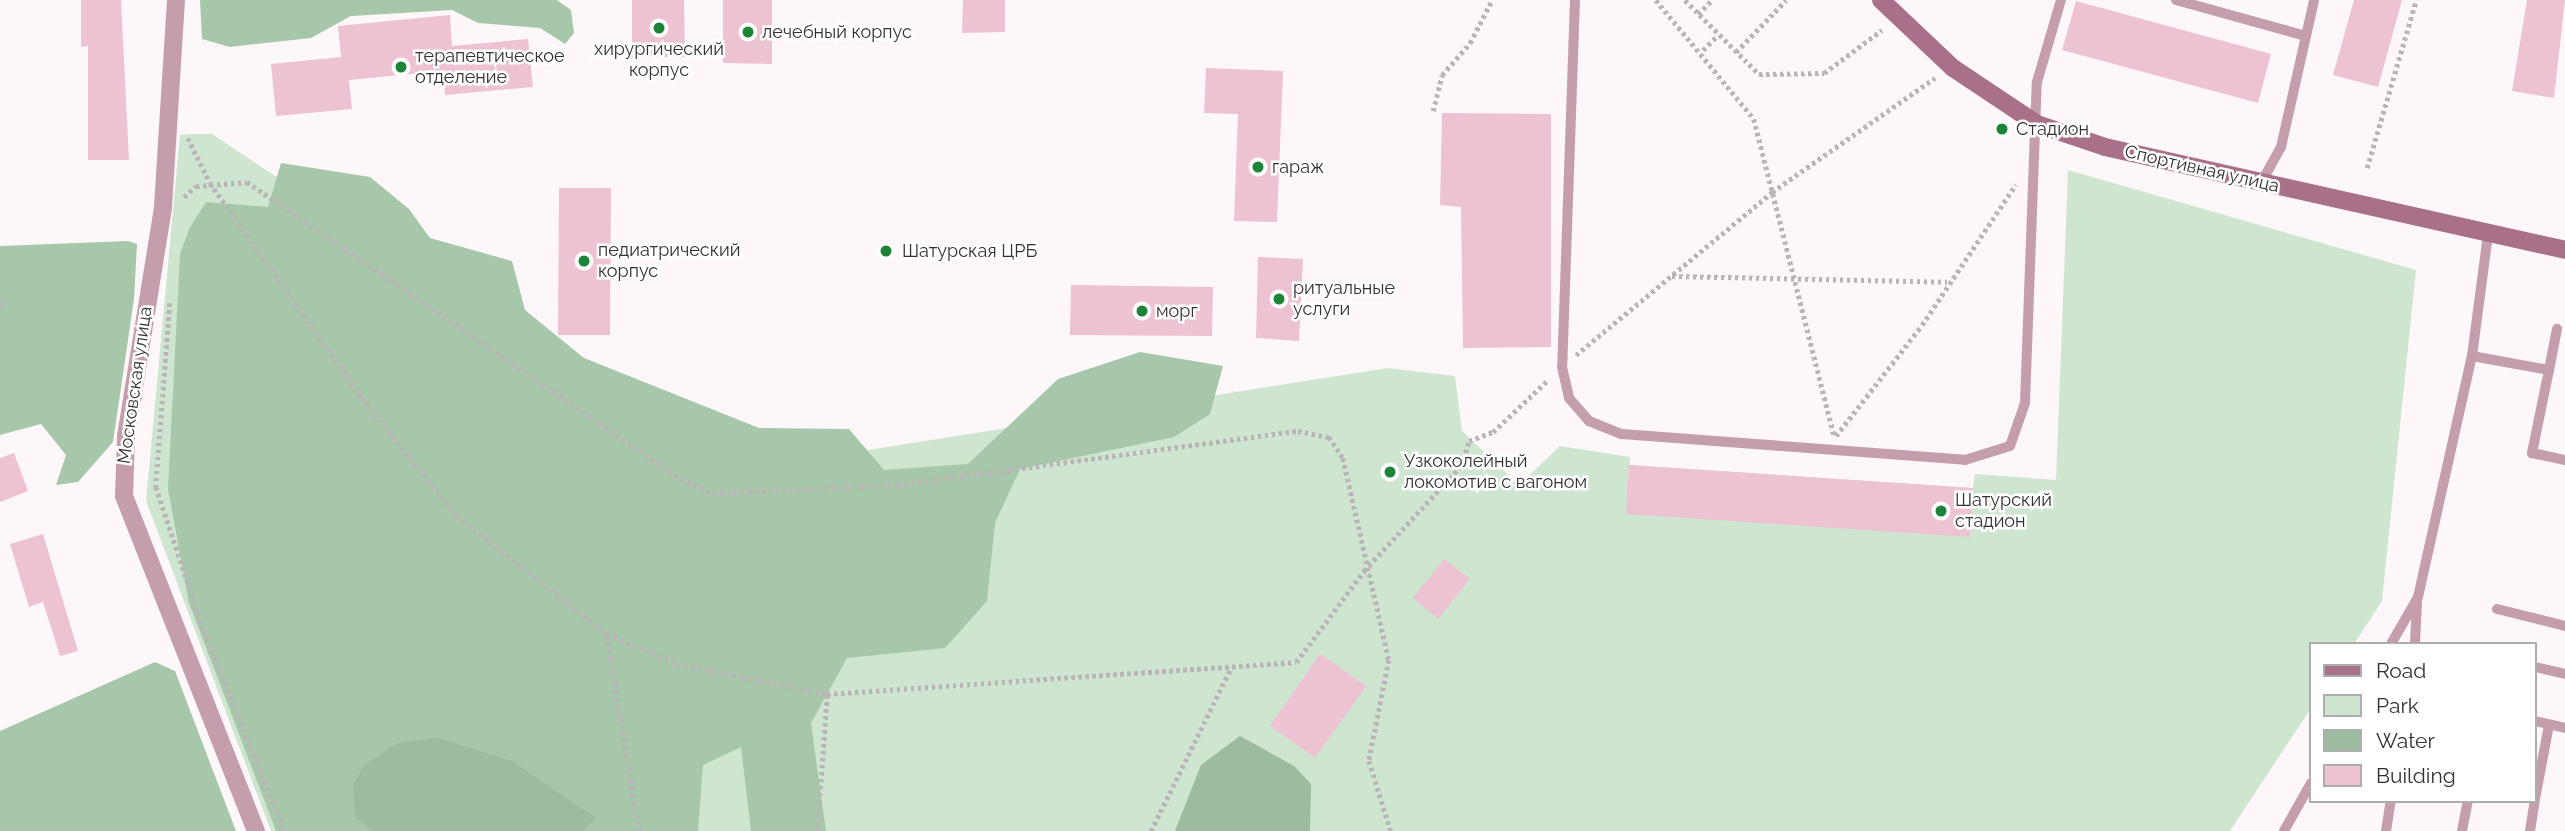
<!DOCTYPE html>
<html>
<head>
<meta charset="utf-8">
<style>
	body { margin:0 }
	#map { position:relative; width:2565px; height:831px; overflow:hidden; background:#fef7fa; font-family:Raleway,sans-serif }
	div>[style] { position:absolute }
	.green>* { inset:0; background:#cee6d0 }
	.forest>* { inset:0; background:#a7c7aa }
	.water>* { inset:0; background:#9cbc9f }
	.building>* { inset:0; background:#edc2d3 }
	.path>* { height:4.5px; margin-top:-2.25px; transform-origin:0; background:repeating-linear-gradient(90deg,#bab4b6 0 3.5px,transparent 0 7px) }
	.lane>* { height:10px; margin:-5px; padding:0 5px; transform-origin:5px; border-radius:5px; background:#c59ead }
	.street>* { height:18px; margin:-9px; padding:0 9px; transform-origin:9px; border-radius:9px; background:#c59ead }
	.secondary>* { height:18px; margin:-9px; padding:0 9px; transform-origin:9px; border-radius:9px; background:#a97189 }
	.dots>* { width:19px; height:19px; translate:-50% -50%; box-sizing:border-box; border:4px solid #fff; border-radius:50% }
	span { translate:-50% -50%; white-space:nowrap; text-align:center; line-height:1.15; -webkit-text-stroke:5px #fff; paint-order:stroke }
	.poi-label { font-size:18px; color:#343132 }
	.left { translate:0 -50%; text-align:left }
	.street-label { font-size:18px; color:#343132 }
	.legend { position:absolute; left:2309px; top:642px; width:228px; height:161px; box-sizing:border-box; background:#fff; border:2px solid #aeadad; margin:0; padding:9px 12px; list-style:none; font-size:21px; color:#343132 }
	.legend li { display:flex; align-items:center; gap:14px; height:35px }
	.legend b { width:35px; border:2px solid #aeadad }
</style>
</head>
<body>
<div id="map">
	<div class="green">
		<div style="clip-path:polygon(187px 134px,212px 134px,722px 473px,1388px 368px,1455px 376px,1462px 431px,1519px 485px,1560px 446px,1630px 457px,1630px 465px,1973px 488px,1975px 474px,2056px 480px,2068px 170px,2416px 270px,2382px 601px,2354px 644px,2311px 644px,2311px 708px,2230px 831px,271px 831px,146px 501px,180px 135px)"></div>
	</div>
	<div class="forest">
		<div style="clip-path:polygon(200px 0,557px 0,571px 10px,574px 33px,565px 44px,540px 28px,478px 23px,452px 10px,351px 16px,311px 38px,230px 47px,202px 39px)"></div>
		<div style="clip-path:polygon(281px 163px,370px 177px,409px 209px,430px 238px,512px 261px,525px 310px,584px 358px,759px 428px,849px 429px,884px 470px,968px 464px,1058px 379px,1140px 352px,1223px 366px,1210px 414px,1174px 437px,1020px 469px,995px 523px,987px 601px,945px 648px,847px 658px,811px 723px,826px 831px,751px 831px,741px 747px,703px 765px,698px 831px,583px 831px,596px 818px,355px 817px,371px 831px,276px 831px,189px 603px,168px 489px,180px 254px,189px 229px,206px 202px,268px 207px)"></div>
		<div style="clip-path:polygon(128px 241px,137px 244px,134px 299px,113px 442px,78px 482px,56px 485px,66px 455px,41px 424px,0 435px,0 246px)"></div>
		<div style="clip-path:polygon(155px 662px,175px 671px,236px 831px,0 831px,0 731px)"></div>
	</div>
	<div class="water">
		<div style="clip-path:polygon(1240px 736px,1294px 766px,1311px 784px,1310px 831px,1175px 831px,1201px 765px)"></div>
		<div style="clip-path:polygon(438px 738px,512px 761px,596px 818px,583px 831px,371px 831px,355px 817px,353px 785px,364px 765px,398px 743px)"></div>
	</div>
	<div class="building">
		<div style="clip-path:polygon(81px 0,121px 0,129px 160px,88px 160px,88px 46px,81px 47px)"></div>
		<div style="clip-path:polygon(632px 0,684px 0,685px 57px,632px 57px)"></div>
		<div style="clip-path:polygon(723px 0,772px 0,772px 64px,723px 63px)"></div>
		<div style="clip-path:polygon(963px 0,1005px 0,1005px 32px,962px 33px)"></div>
		<div style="clip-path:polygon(2354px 0,2402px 0,2378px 87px,2333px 75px)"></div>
		<div style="clip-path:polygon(2527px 0,2565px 0,2554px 98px,2512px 91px)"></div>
		<div style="clip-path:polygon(2076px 1px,2271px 54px,2258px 103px,2062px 50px)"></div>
		<div style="clip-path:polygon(450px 15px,452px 46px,528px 39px,533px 87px,445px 95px,443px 71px,349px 80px,352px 109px,276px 116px,271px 64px,341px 57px,338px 26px)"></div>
		<div style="clip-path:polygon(1206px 68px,1283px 71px,1277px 222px,1234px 221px,1238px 114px,1204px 113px)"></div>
		<div style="clip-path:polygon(1442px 113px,1551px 114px,1551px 347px,1463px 348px,1461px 207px,1440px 205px)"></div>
		<div style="clip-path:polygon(559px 188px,611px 188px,610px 335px,558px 335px)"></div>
		<div style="clip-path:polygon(1258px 257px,1303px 259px,1299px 341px,1256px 338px)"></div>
		<div style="clip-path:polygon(1071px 285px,1213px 287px,1212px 336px,1070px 335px)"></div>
		<div style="clip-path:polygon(14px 453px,28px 491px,0 502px,0 458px)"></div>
		<div style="clip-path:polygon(1629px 465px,1973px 488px,1970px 537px,1626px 514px)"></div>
		<div style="clip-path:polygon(43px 534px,78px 651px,60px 656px,43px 602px,29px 607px,10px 544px)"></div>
		<div style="clip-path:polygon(1444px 559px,1470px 579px,1438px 619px,1413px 598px)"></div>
		<div style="clip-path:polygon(1320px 654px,1366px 686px,1315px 758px,1270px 726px)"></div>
	</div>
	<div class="path">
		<div style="left:1656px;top:0;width:154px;rotate:50.5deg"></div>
		<div style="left:1754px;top:119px;width:327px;rotate:75.8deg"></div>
		<div style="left:1685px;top:0;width:105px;rotate:45deg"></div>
		<div style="left:1759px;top:74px;width:65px;rotate:-0.9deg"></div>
		<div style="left:1824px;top:73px;width:72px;rotate:-36.6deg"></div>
		<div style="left:1698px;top:14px;width:20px;rotate:-45deg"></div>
		<div style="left:1703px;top:50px;width:21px;rotate:-45deg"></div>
		<div style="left:1736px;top:52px;width:72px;rotate:-46.1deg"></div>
		<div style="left:1433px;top:111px;width:37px;rotate:-76deg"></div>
		<div style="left:1442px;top:75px;width:43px;rotate:-48.8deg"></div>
		<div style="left:1470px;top:43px;width:48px;rotate:-62.9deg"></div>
		<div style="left:188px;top:138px;width:50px;rotate:63.9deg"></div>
		<div style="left:210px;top:183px;width:263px;rotate:54.7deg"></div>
		<div style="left:362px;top:398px;width:151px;rotate:51.2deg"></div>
		<div style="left:457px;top:516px;width:191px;rotate:38.2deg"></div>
		<div style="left:607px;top:634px;width:77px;rotate:22.9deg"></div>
		<div style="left:678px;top:664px;width:152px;rotate:11.4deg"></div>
		<div style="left:827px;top:694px;width:470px;rotate:-3.9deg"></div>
		<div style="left:1296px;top:662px;width:114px;rotate:-53.2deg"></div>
		<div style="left:1364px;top:571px;width:143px;rotate:-47.3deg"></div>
		<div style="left:1461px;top:466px;width:26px;rotate:-72deg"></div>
		<div style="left:1469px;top:441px;width:26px;rotate:-21deg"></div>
		<div style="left:1493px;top:432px;width:77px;rotate:-43.4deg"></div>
		<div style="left:2367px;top:168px;width:175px;rotate:-73.7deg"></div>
		<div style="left:184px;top:197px;width:16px;rotate:-43deg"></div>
		<div style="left:196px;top:186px;width:51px;rotate:-4.5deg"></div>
		<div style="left:247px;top:182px;width:526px;rotate:34.39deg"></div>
		<div style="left:681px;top:479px;width:35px;rotate:24deg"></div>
		<div style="left:713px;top:493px;width:184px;rotate:-2.5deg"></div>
		<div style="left:897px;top:485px;width:405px;rotate:-7.7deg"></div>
		<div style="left:1298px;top:431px;width:32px;rotate:11deg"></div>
		<div style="left:1329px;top:437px;width:25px;rotate:56deg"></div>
		<div style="left:1343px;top:458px;width:207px;rotate:77.2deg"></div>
		<div style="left:1389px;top:660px;width:103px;rotate:101.2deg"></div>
		<div style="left:1369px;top:761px;width:73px;rotate:72.6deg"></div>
		<div style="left:1672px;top:276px;width:275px;rotate:1.2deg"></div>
		<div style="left:170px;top:303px;width:185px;rotate:94.4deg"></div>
		<div style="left:156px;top:487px;width:152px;rotate:71.6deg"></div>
		<div style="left:204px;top:631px;width:216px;rotate:68deg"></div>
		<div style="left:0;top:305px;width:9px;rotate:-18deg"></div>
		<div style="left:1576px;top:355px;width:255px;rotate:-39.7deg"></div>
		<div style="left:1772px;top:192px;width:199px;rotate:-35deg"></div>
		<div style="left:1836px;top:436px;width:140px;rotate:-52.2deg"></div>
		<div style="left:1922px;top:325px;width:169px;rotate:-56.3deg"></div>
		<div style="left:607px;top:635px;width:199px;rotate:80.7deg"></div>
		<div style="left:817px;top:831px;width:137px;rotate:-85.8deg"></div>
		<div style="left:1151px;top:831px;width:182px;rotate:-63.9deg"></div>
	</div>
	<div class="lane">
		<div style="left:1575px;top:0;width:367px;rotate:92deg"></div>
		<div style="left:1562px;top:367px;width:32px;rotate:77deg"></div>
		<div style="left:1569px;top:398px;width:30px;rotate:49deg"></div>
		<div style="left:1589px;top:421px;width:35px;rotate:22deg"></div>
		<div style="left:1622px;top:434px;width:344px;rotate:4.3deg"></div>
		<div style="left:1965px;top:460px;width:47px;rotate:-17.3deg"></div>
		<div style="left:2010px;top:446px;width:46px;rotate:-70.8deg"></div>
		<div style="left:2025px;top:403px;width:321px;rotate:-87.9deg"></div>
		<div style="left:2037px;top:82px;width:85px;rotate:-73.7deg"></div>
		<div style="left:2176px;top:0;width:135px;rotate:15.5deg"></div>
		<div style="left:2261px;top:183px;width:41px;rotate:-60.9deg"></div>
		<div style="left:2281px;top:147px;width:151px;rotate:-77.3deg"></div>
		<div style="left:2472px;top:356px;width:78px;rotate:10.3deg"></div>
		<div style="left:2549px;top:370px;width:85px;rotate:101.6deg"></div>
		<div style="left:2532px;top:453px;width:34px;rotate:12deg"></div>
		<div style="left:2549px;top:370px;width:42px;rotate:-79deg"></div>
		<div style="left:2497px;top:609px;width:70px;rotate:14deg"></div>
		<div style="left:2391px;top:644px;width:54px;rotate:-60.1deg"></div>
		<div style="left:2418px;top:597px;width:247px;rotate:-77.4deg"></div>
		<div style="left:2472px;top:356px;width:123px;rotate:-82.5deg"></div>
		<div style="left:2415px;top:644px;width:43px;rotate:-87.3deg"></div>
		<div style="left:2535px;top:667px;width:31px;rotate:13deg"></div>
		<div style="left:2535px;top:721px;width:31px;rotate:13deg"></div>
		<div style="left:2535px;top:799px;width:75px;rotate:-79.3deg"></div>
		<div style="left:2284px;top:831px;width:55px;rotate:-60.6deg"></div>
		<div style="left:2386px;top:831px;width:30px;rotate:-81deg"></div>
		<div style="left:2462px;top:831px;width:31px;rotate:-79deg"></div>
		<div style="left:2530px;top:831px;width:30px;rotate:-81deg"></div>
	</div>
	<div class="street">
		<div style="left:176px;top:0;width:208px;rotate:93.6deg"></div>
		<div style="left:163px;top:208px;width:231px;rotate:99.2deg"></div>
		<div style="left:126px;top:436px;width:60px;rotate:91.9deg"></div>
		<div style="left:124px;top:496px;width:360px;rotate:68.5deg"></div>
	</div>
	<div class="secondary">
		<div style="left:1881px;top:0;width:99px;rotate:43.4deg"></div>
		<div style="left:1953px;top:68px;width:101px;rotate:33.7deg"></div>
		<div style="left:2037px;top:124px;width:72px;rotate:18.7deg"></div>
		<div style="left:2105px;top:147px;width:471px;rotate:12.6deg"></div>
	</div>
	<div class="dots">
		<div style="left:659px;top:28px;background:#1d8337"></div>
		<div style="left:748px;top:32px;background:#1d8337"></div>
		<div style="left:401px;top:67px;background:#1d8337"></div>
		<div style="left:2002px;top:129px;background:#1d8337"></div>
		<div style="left:1258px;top:167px;background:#1d8337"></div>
		<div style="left:886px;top:251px;background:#1d8337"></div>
		<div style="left:584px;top:261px;background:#1d8337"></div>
		<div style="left:1279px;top:299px;background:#1d8337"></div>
		<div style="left:1142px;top:311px;background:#1d8337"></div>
		<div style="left:1390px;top:472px;background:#1d8337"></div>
		<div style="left:1941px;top:511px;background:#1d8337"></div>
	</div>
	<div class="poi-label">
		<span class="left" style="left:762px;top:32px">лечебный корпус</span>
		<span style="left:659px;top:60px">хирургический<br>корпус</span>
		<span class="left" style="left:415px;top:67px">терапевтическое<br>отделение</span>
		<span class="left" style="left:2016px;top:129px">Стадион</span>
		<span class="left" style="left:1272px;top:167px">гараж</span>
		<span class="left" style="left:598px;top:261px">педиатрический<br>корпус</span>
		<span class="left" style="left:902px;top:251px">Шатурская ЦРБ</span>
		<span class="left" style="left:1293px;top:299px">ритуальные<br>услуги</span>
		<span class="left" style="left:1156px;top:311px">морг</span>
		<span class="left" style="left:1404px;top:472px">Узкоколейный<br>локомотив с вагоном</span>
		<span class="left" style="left:1955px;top:511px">Шатурский<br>стадион</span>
	</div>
	<div class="street-label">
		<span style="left:2202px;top:169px;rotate:13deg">Спортивная улица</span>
		<span style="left:135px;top:385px;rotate:-82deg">Московская улица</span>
	</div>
	<ul class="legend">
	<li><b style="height:9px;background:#a97189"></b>Road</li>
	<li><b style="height:19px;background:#cee6d0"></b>Park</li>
	<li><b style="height:19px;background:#9cbc9f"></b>Water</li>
	<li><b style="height:19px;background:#edc2d3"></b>Building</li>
	</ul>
</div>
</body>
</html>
